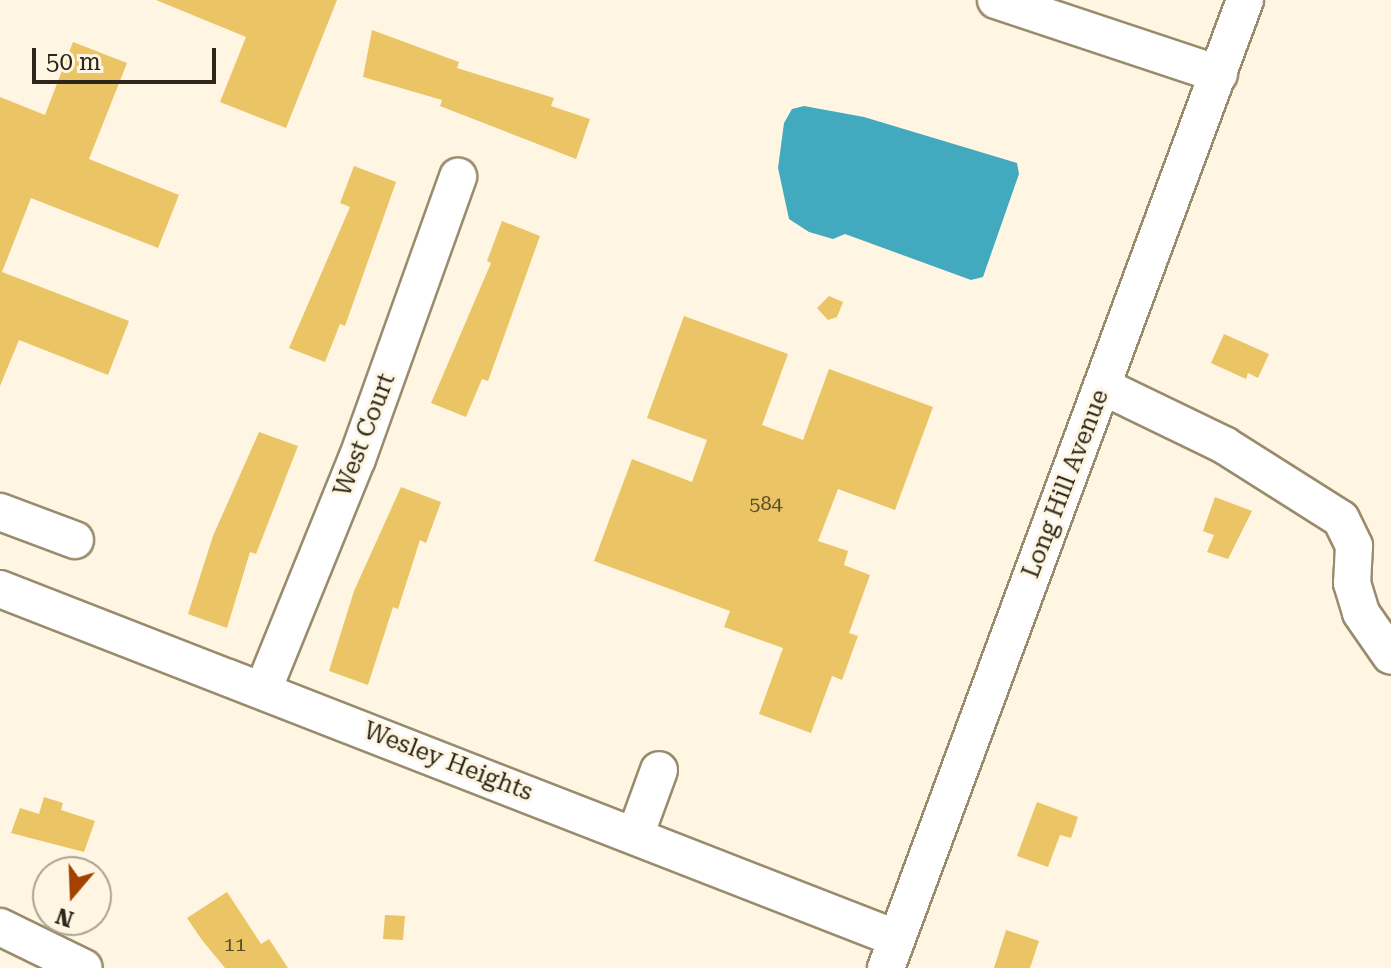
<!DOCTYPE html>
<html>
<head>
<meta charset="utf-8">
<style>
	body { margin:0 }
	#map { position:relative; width:1391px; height:968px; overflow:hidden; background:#fef6e2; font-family:"Roboto Serif",serif }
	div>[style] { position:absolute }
	.water>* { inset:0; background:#43a9be }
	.building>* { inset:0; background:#eac465 }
	.roads { filter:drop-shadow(2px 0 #998c6d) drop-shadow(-2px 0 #998c6d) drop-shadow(0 2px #998c6d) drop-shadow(0 -2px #998c6d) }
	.minor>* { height:36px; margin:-18px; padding:0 18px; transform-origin:18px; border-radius:18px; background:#fff }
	span { translate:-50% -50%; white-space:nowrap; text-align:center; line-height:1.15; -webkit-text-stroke:6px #fef6e2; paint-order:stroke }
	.number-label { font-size:20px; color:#5c4e2d }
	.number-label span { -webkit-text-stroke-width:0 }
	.street-label { font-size:24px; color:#2c271a }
	.north { position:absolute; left:32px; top:856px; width:80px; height:80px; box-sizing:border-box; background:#fef6e2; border:2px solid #aaa392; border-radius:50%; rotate:199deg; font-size:22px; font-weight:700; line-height:32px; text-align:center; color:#2c271a }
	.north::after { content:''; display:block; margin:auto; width:28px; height:36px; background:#a34100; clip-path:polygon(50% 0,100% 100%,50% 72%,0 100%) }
	.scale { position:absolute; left:32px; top:48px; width:184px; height:36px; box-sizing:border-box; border:4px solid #2c271a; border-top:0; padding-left:10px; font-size:24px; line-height:28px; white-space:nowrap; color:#2c271a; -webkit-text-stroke:6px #fef6e2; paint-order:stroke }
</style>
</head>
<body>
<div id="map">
	<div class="water">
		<div style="clip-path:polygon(804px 106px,864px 117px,1017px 163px,1019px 174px,983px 277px,971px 280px,845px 234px,833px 239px,809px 232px,789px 219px,778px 168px,784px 123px,792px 109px)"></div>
	</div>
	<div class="building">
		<div style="clip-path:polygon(156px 0,337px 0,286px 128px,220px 102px,246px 37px)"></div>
		<div style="clip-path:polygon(372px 30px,459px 62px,457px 68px,554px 98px,551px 106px,590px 119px,576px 159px,440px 106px,442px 100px,363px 77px)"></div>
		<div style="clip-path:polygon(73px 42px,127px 63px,89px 159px,179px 195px,158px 248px,31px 198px,2px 272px,129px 321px,108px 375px,19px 340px,0 386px,0 97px,45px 115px)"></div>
		<div style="clip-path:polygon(354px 166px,396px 182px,345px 326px,340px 324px,325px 362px,289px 348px,350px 207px,340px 203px)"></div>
		<div style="clip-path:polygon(502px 221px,540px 236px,488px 381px,482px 379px,466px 417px,431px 403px,491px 263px,487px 261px)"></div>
		<div style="clip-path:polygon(829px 296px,843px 302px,837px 317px,828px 320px,817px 308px)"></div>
		<div style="clip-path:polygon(684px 316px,788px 354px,762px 425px,803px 440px,829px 369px,933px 407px,895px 510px,838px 489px,818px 541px,848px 551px,844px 565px,870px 575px,849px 633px,858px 636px,842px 680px,832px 676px,811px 733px,759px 714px,783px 648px,724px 627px,730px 611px,594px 561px,632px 459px,692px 482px,707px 440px,647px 418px)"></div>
		<div style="clip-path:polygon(1224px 334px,1269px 354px,1258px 378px,1248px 373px,1246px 379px,1211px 363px)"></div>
		<div style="clip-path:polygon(259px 432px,298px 446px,256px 554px,250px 552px,227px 628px,188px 614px,213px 536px)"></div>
		<div style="clip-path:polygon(401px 487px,441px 502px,426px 543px,420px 540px,398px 609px,393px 607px,368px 685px,329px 671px,354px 591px)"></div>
		<div style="clip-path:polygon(1215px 497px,1252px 511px,1228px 559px,1207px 552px,1214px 535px,1203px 531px)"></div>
		<div style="clip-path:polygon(44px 797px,63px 803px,61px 810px,95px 821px,84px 852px,11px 833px,20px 808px,39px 814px)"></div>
		<div style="clip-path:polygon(1037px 802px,1078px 817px,1071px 838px,1060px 835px,1048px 867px,1017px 856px)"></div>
		<div style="clip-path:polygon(227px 892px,261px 944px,269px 939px,288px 968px,225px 968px,202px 940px,187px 918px)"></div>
		<div style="clip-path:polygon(385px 915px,405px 916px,403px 940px,383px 939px)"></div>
		<div style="clip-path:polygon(1006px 930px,1039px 941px,1030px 968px,994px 968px)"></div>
	</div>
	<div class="roads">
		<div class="minor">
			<div style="left:996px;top:0;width:235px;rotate:18.4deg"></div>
			<div style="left:1102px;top:386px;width:136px;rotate:25.8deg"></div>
			<div style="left:1224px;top:445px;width:138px;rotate:32.3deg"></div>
			<div style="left:1341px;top:519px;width:30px;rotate:64deg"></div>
			<div style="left:1354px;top:546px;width:37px;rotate:93deg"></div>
			<div style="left:1352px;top:583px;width:31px;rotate:73deg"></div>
			<div style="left:1361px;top:613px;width:52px;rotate:55.1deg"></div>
			<div style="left:0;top:512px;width:80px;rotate:20.5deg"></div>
			<div style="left:0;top:589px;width:961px;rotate:21.3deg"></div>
			<div style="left:263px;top:690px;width:249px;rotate:-67.9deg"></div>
			<div style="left:357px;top:459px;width:300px;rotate:-70.3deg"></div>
			<div style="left:635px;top:836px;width:70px;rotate:-70deg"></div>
			<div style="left:0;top:927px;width:93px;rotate:26deg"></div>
			<div style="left:886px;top:968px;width:1032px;rotate:-69.65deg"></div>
		</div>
	</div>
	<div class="number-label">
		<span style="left:766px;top:503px">584</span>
		<span style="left:235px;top:944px">11</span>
	</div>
	<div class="street-label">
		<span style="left:365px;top:435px;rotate:-69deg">West Court</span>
		<span style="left:1066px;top:484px;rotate:-69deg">Long Hill Avenue</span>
		<span style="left:448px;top:762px;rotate:21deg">Wesley Heights</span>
	</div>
	<div class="north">N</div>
	<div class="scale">50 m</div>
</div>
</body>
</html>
